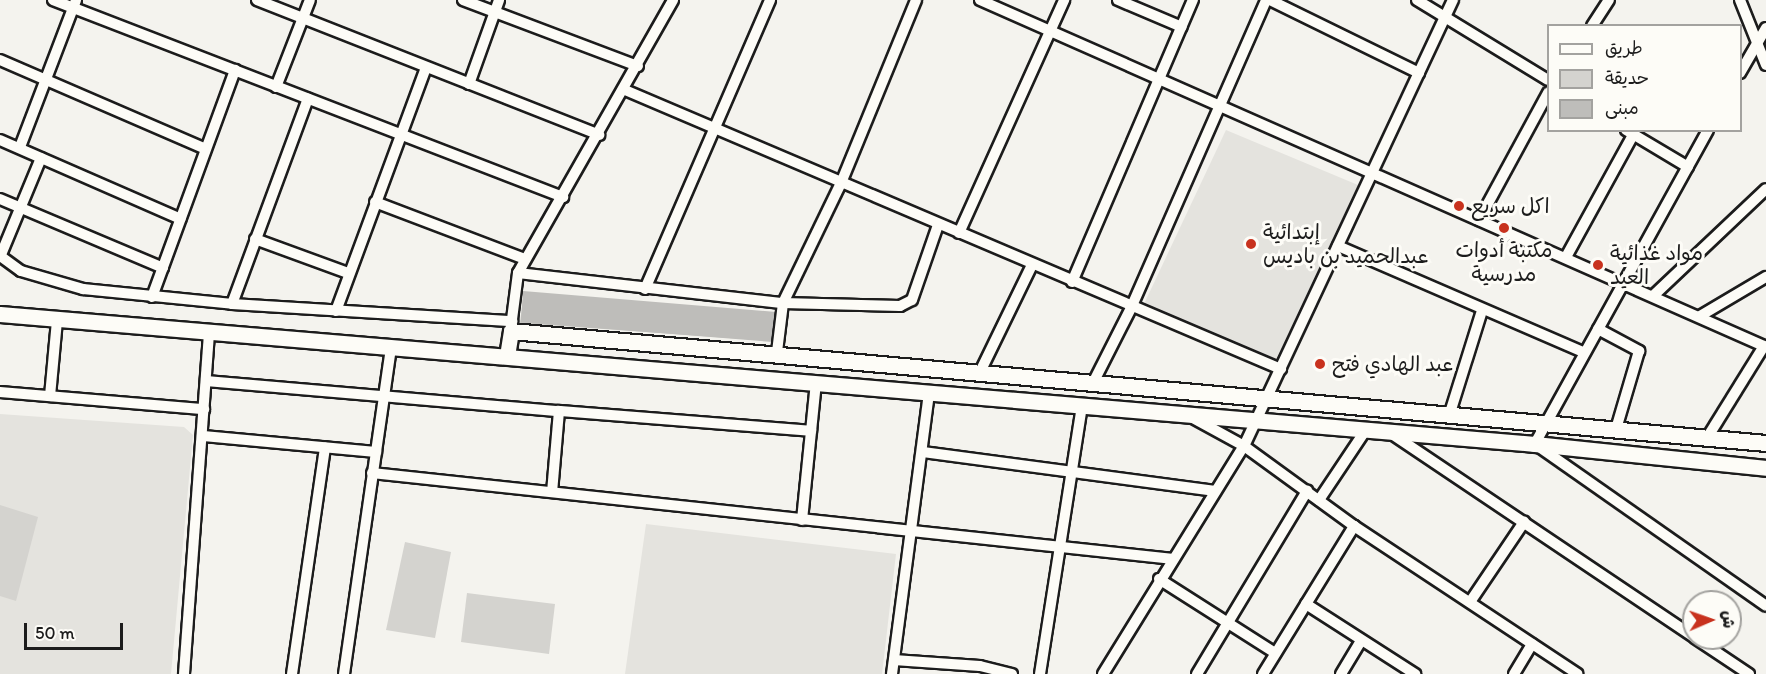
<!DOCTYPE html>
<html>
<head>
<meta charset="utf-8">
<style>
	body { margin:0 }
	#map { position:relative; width:1766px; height:674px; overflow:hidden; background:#f4f3ee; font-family:Itim,"Playpen Sans Arabic",sans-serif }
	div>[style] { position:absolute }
	.built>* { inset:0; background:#e4e3de }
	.green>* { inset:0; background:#d4d3cf }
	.shadow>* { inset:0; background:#0003 }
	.building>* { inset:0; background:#bebdba }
	.roads { filter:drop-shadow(2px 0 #1c1c1c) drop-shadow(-2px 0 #1c1c1c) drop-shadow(0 2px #1c1c1c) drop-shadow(0 -2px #1c1c1c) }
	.minor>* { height:10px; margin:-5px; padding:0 5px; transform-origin:5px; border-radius:5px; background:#fdfcf7 }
	.secondary>* { height:15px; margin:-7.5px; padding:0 7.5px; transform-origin:7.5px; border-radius:7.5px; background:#fdfcf7 }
	.dots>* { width:16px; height:16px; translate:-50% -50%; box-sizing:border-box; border:3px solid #fdfcf7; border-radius:50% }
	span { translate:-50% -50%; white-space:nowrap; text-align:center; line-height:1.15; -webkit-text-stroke:6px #fdfcf7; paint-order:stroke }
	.poi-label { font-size:21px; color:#1c1c1c }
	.left { translate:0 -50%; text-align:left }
	.legend { position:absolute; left:1547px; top:24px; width:195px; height:108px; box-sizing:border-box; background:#fdfcf7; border:2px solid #a3a29f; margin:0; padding:8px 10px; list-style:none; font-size:18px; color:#1c1c1c }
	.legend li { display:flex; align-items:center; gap:12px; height:30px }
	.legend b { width:30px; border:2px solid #a3a29f }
	.north { position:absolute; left:1682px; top:590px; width:60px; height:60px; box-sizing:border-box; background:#fdfcf7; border:2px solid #a3a29f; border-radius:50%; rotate:88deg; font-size:16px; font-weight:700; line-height:24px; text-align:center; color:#1c1c1c }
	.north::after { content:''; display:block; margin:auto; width:21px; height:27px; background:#c8321e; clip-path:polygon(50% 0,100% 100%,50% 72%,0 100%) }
	.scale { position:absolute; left:24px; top:623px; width:99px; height:27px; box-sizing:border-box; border:3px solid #1c1c1c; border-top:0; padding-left:8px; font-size:18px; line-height:21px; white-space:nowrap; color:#1c1c1c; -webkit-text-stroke:4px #fdfcf7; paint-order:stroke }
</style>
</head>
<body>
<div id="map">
	<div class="built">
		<div style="clip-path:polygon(1226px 130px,1358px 185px,1276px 359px,1144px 304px)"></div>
		<div style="clip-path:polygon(0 414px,184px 427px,193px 435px,171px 674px,0 674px)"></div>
		<div style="clip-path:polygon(646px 524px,896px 554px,882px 674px,625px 674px)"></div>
	</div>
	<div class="green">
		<div style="clip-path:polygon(0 505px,38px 517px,16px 601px,0 596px)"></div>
		<div style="clip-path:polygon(405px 542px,451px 552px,435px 638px,386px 630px)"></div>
		<div style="clip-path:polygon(467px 593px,555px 604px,549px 654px,461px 642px)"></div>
	</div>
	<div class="shadow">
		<div style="clip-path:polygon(524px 292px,772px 341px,520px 323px)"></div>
	</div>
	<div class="building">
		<div style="clip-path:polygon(523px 291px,776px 312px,773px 342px,521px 322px)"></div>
	</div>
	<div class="roads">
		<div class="minor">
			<div style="left:53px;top:0;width:547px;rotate:21.12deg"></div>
			<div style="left:257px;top:0;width:368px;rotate:21.5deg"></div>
			<div style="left:463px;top:0;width:187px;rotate:20.7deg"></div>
			<div style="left:980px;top:0;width:859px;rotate:23.82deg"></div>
			<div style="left:1118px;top:0;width:69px;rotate:22.9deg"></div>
			<div style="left:1270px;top:0;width:166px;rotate:26.1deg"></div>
			<div style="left:1417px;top:0;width:153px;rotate:31.4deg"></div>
			<div style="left:1740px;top:0;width:70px;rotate:68.2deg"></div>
			<div style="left:1592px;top:26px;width:31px;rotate:-57deg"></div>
			<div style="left:0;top:60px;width:224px;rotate:23.4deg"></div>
			<div style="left:1740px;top:73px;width:52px;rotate:-60deg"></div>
			<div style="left:469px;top:84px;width:89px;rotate:-70.3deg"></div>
			<div style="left:276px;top:87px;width:93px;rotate:-68.7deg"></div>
			<div style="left:625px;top:90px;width:713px;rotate:23.04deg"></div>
			<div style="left:1626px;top:130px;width:72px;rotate:30.8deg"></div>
			<div style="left:1708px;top:130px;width:359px;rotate:118.9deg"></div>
			<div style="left:1535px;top:444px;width:282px;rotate:35deg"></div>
			<div style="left:0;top:140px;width:197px;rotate:23.6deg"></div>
			<div style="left:20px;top:147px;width:157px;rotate:-69.1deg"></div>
			<div style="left:0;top:199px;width:177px;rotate:22.9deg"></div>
			<div style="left:375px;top:202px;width:160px;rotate:20.8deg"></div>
			<div style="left:1479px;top:220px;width:145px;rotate:-61.5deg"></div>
			<div style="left:959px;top:233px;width:256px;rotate:-65.7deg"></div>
			<div style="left:255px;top:239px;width:99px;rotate:20.1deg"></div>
			<div style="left:1338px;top:246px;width:267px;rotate:23.4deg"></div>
			<div style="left:0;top:257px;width:107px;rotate:-67.5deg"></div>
			<div style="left:1566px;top:257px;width:139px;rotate:-61.2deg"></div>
			<div style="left:3px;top:258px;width:22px;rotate:36deg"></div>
			<div style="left:21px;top:271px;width:65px;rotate:16.2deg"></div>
			<div style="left:83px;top:289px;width:150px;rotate:5.7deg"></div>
			<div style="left:232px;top:304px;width:281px;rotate:3.5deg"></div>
			<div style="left:518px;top:273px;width:267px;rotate:6.5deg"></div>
			<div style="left:783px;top:303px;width:117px;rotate:1.5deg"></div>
			<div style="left:900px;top:306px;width:13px;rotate:-27deg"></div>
			<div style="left:912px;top:300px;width:79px;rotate:-70.9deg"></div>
			<div style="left:1072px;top:282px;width:307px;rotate:-66.8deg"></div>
			<div style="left:645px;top:289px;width:315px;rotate:-66.6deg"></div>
			<div style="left:1654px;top:295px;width:154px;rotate:-43.4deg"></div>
			<div style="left:152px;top:297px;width:242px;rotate:-69.9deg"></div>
			<div style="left:232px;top:304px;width:219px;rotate:-69.7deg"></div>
			<div style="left:336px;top:311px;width:259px;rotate:-69.7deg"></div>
			<div style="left:1700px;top:316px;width:77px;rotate:-30.6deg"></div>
			<div style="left:511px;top:327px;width:54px;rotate:-82.6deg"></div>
			<div style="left:518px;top:273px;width:314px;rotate:-60.4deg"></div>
			<div style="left:1598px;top:329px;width:47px;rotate:28.2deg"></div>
			<div style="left:1639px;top:351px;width:81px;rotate:106.4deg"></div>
			<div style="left:777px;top:352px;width:49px;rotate:-83deg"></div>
			<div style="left:783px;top:303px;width:133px;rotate:-64.2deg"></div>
			<div style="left:841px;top:183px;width:198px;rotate:-67.7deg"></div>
			<div style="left:980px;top:372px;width:119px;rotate:-64.1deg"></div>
			<div style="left:206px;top:381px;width:354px;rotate:4.9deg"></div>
			<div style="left:559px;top:411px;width:81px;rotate:94.9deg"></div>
			<div style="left:1094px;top:381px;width:82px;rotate:-63.1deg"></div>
			<div style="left:1131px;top:308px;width:336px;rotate:-66.3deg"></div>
			<div style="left:0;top:392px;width:205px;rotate:4.8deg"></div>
			<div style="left:50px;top:396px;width:76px;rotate:-84.7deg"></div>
			<div style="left:559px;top:411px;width:253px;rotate:4.5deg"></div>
			<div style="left:1449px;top:416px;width:110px;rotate:-72.6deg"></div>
			<div style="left:1193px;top:418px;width:58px;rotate:28.8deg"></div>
			<div style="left:1244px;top:446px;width:136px;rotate:36deg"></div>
			<div style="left:1354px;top:526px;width:268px;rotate:33.5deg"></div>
			<div style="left:1392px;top:434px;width:364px;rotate:33.9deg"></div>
			<div style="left:203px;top:436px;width:174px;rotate:5.3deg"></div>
			<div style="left:1707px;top:438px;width:108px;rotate:-58.2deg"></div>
			<div style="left:923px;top:452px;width:295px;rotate:7.6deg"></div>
			<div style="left:372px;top:473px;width:806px;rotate:6.13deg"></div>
			<div style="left:1319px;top:500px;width:83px;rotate:-56.3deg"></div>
			<div style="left:802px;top:520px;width:138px;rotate:-84.2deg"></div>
			<div style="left:1159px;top:579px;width:138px;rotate:32.5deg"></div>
			<div style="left:1470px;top:602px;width:97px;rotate:-56deg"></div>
			<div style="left:1306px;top:604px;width:130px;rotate:32.7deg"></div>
			<div style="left:1695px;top:638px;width:65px;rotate:33.7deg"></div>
			<div style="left:894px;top:660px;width:86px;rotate:4deg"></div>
			<div style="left:980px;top:666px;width:33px;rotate:14deg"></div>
			<div style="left:184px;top:674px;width:341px;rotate:-85.8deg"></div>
			<div style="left:292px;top:674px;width:229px;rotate:-81.7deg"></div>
			<div style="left:344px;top:674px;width:328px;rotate:-81.8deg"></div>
			<div style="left:892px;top:674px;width:284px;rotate:-82.5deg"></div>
			<div style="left:1040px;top:674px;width:271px;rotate:-81.1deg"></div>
			<div style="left:1103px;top:674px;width:268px;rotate:-58.3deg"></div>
			<div style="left:1244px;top:446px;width:493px;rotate:-64.9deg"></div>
			<div style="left:1197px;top:674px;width:214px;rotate:-59deg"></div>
			<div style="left:1263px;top:674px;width:174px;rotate:-58.4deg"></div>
			<div style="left:1341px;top:674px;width:39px;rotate:-59deg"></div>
			<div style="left:1514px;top:674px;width:35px;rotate:-59deg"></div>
		</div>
		<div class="secondary">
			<div style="left:0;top:314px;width:1540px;rotate:4.84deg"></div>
			<div style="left:1535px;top:444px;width:232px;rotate:5.9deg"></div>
			<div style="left:507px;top:356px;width:25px;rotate:-81deg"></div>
			<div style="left:511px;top:331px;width:1260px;rotate:5.1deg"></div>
		</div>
	</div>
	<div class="dots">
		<div style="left:1459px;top:206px;background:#c8321e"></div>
		<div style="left:1504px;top:228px;background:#c8321e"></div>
		<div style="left:1251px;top:244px;background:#c8321e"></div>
		<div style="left:1598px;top:265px;background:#c8321e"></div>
		<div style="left:1320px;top:364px;background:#c8321e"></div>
	</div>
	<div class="poi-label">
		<span class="left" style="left:1471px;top:206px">اكل سريع</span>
		<span class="left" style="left:1263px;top:244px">إبتدائية<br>عبدالحميد بن باديس</span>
		<span style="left:1504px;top:262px">مكتبة أدوات<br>مدرسية</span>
		<span class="left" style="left:1610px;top:265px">مواد غذائية<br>العيد</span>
		<span class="left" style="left:1332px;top:364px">عبد الهادي فتح</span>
	</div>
	<ul class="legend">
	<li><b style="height:8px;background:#fdfcf7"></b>طريق</li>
	<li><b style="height:16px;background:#d4d3cf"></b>حديقة</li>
	<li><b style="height:16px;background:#bebdba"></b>مبنى</li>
	</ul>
	<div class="north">ش</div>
	<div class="scale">50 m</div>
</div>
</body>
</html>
